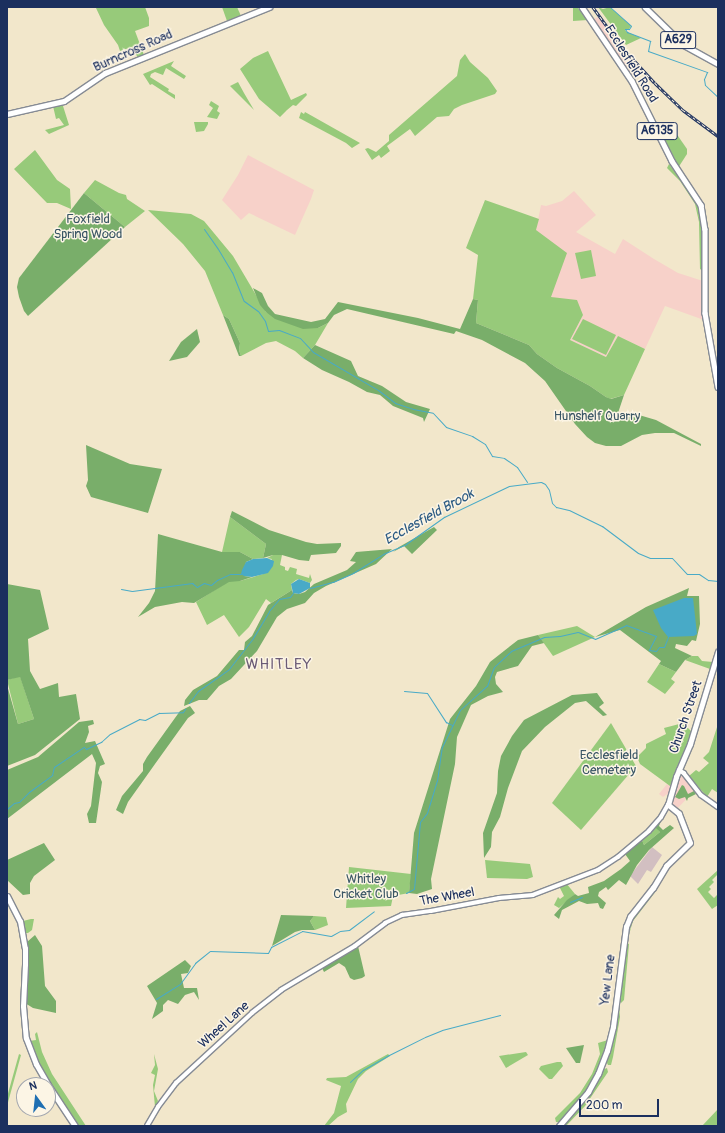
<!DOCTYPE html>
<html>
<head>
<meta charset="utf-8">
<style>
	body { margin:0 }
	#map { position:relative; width:725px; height:1133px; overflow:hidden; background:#f2e7cb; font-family:Pangolin,sans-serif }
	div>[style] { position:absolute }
	.built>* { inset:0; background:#f7d1c9 }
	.industrial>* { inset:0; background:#d2bfc1 }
	.green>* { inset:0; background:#97ca7a }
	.forest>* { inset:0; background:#79ae6a }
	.water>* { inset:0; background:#48aac7 }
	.stream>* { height:1px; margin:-0.5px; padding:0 0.5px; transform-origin:0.5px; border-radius:0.5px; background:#48aac7 }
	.roads { filter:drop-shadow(1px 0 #868b94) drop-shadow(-1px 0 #868b94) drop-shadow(0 1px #868b94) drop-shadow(0 -1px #868b94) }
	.minor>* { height:3.5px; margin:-1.75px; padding:0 1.75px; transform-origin:1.75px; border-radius:1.75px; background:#fff }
	.major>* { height:4.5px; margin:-2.25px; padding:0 2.25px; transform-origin:2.25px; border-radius:2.25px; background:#fff }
	.highway>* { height:5px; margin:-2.5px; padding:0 2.5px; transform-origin:2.5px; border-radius:2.5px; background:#fff }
	.rail>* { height:2.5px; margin-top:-1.25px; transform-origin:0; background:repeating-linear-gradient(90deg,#fcf5e5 0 3px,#1b2f5e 0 6px); box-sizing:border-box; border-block:1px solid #1b2f5e }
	span { translate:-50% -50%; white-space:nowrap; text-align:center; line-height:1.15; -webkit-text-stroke:3px #fcf5e5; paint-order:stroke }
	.shield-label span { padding:1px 3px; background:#fcf5e5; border:1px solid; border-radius:3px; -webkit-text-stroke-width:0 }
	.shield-label { font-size:12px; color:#1b2f5e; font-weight:700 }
	.street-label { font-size:13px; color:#1b2f5e }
	.park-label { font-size:13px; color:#3a5665 }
	.water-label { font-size:14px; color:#2b5a83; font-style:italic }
	.quarter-label { font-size:15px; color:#6a5a75; letter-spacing:1px }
	.frame { position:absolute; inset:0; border:8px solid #1b2f5e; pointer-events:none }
	.north { position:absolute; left:16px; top:1077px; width:40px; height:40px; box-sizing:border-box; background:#fcf5e5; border:1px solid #a2a6af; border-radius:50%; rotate:345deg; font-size:11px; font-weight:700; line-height:16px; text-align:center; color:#1b2f5e }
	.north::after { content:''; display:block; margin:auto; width:14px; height:18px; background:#1f6fb2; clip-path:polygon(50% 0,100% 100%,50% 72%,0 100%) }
	.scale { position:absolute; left:579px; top:1099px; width:80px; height:18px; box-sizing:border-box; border:2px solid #1b2f5e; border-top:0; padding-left:5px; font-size:12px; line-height:14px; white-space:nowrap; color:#1b2f5e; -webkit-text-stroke:3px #fcf5e5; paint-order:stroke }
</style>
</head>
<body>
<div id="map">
	<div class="built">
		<div style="clip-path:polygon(598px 17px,639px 67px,644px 73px,635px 79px,594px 19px)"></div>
		<div style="clip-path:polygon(248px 155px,314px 190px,311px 199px,295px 235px,249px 213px,241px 220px,222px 200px,238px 175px)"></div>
		<div style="clip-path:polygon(574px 191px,596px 215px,576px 232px,615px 254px,623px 239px,654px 259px,678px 273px,703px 281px,704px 320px,665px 306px,645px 349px,618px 336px,606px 357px,570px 340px,583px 315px,550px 297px,536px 230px,541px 205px,546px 206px,562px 201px)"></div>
		<div style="clip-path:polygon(678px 769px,696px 789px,676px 810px,668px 805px,670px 800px,667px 794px,663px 797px,659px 794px,667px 784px,670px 786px)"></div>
	</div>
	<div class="industrial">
		<div style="clip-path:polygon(652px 847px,662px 855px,651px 872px,647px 870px,638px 884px,630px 876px)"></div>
	</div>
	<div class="green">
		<div style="clip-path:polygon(98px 7px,145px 7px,149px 18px,149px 26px,135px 31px,144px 55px,138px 58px,132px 47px,120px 51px,118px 45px,104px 25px,96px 8px)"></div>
		<div style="clip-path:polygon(222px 7px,237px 7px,241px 16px,227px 21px)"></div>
		<div style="clip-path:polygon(573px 7px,577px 7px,588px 20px,573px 21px)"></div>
		<div style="clip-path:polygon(598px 7px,603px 9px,610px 7px,631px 26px,629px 29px,625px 30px,627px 32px,641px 38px,626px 45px)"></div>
		<div style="clip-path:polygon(268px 51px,291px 100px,306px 93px,307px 95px,296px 106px,293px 105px,287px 110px,280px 117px,259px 99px,240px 69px,253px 58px)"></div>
		<div style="clip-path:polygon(465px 54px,470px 62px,488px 78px,497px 91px,495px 94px,462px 105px,454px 109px,449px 116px,437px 117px,415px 136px,410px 129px,387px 146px,390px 151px,381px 158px,379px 155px,372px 160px,365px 149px,368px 148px,376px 152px,389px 141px,389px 135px,457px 76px,460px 60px)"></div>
		<div style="clip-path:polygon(174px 61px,171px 66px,186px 76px,184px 79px,166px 68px,163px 75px,155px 72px,151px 74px,150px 77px,169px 89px,168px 91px,175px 95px,175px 99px,152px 84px,150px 85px,143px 74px)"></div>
		<div style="clip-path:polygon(238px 82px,244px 93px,254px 110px,230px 86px)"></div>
		<div style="clip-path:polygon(211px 101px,219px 106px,217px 111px,220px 113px,217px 119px,207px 117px,213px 108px,209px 105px)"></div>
		<div style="clip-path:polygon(53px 106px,63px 106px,69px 125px,49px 134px,45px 130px,64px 125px,59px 118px,56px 119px)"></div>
		<div style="clip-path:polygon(301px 112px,304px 114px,305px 112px,360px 143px,352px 148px,346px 143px,301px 119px,299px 118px)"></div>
		<div style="clip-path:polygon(194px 122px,208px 122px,208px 124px,204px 131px,196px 132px)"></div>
		<div style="clip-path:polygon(664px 126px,678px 136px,687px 149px,687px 154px,678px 168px,657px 129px)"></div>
		<div style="clip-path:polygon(35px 150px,57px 180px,70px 189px,71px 209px,57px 203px,47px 203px,14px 169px)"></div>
		<div style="clip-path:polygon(669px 164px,700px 204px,703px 219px,703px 271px,700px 269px,699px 222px,695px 204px,680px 181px,667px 168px)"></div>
		<div style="clip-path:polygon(95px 180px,119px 193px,126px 195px,127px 199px,145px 211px,125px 227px,84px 193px)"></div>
		<div style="clip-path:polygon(485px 200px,539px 219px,536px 230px,567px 253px,551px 297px,577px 300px,583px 315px,570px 340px,606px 357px,618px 336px,645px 349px,624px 395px,610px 399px,606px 397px,590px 386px,557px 368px,537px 354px,529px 345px,476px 323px,478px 300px,473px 299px,478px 255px,466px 248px)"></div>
		<div style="clip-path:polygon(148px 210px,191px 214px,204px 221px,233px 256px,266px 312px,318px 328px,328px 323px,315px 345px,303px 358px,295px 351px,276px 341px,266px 343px,241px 356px,239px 350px,240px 343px,229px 319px,223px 315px,205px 271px,183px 244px)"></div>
		<div style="clip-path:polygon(591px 250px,596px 276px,581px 279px,575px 253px)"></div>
		<div style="clip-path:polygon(583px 319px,616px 335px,606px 355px,572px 339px)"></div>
		<div style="clip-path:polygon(230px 517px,266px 544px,263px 558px,253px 559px,240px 552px,222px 552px)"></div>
		<div style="clip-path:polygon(273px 555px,282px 555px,280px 565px,285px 567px,285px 570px,288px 571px,290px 567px,297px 569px,296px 574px,309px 578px,310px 574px,312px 580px,310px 583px,299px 579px,296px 580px,291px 584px,292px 590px,271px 603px,266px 599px,249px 627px,239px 637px,224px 615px,207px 625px,196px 602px,229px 581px,240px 581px,263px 574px,272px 559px,267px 558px)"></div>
		<div style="clip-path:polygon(577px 626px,595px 637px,553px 656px,538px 635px)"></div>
		<div style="clip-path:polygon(692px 656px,698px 656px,702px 661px,713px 662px,710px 669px,685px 660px)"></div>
		<div style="clip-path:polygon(659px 664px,676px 672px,671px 679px,675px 682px,665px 694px,647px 682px)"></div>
		<div style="clip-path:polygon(20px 676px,34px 719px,18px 724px,7px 680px)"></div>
		<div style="clip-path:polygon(611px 723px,636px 766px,581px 830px,552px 803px)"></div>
		<div style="clip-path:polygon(683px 723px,692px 732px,688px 747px,670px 786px,640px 764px,637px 757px,646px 748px,646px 744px,666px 734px,664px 728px)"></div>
		<div style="clip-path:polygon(718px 724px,718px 793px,712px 789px,707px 797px,689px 776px,696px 770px,699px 772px,709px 763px,703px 758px,709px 752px)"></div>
		<div style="clip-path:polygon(656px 827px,660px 832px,644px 845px,642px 840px)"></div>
		<div style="clip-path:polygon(485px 860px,530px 864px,533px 877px,527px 879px,487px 878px)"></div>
		<div style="clip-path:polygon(349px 867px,411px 874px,409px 893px,393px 896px,391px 906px,346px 908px)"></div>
		<div style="clip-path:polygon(718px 870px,718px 874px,712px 880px,714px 882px,709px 887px,711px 889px,708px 892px,714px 898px,717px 895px,718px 897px,718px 905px,712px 909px,697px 889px)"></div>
		<div style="clip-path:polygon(663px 877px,656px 891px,633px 921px,628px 938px,633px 917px)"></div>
		<div style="clip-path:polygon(566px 883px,575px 894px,559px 908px,554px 905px,558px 897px,560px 899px,564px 896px,559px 886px)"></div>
		<div style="clip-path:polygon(314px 916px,326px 917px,328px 925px,315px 930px,310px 921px)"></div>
		<div style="clip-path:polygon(31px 919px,34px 919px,32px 930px,28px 933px,26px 933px,23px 921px)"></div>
		<div style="clip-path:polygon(627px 943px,629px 944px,624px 1000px,621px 1003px,619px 1000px)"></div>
		<div style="clip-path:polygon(619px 1006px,620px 1017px,613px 1057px,611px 1065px,608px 1065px,606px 1061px)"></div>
		<div style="clip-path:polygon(37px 1032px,42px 1052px,52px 1074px,86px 1126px,78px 1126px,43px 1072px,29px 1041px,36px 1040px,35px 1034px)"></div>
		<div style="clip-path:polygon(608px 1040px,595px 1076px,585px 1093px,569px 1113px,559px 1122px,556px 1122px,555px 1118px,580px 1093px,592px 1074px,600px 1054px,598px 1043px)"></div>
		<div style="clip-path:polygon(526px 1052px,528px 1055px,506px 1068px,499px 1056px)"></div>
		<div style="clip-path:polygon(19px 1054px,21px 1055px,7px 1106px,7px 1097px)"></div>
		<div style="clip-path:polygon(154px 1054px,158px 1069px,154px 1091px,158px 1101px,155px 1107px,153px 1085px,155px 1075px,151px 1073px,155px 1065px)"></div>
		<div style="clip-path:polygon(388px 1054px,390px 1056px,366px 1071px,358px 1079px,346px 1104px,347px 1112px,338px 1117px,328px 1126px,324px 1126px,334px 1113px,341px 1086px,326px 1080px,327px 1078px,346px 1077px)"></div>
		<div style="clip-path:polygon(557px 1062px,561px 1062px,563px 1066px,552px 1079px,549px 1079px,539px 1069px,541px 1066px)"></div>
		<div style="clip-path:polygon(607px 1068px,608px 1072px,585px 1106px,566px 1126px,562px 1126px,589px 1094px,602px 1070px)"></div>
		<div style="clip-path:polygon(718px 1109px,718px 1126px,702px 1126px)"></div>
	</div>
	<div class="forest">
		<div style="clip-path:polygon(84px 193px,125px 227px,28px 316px,24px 311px,19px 297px,17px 287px,19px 278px)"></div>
		<div style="clip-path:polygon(253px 288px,262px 293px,268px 306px,275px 314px,311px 322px,325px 319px,338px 302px,418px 318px,460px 329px,473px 299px,478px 300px,476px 323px,529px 345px,537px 354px,557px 368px,590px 386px,606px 397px,611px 399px,624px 395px,618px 413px,639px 415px,656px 420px,701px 444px,701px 446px,674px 433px,655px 433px,642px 435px,621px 446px,606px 446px,595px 443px,587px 437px,575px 424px,545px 381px,525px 363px,482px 340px,456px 331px,454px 334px,347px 309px,334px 315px,328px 323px,318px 328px,303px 329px,275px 319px,266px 312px,260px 305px)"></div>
		<div style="clip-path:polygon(223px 315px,229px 319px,240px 343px,239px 350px,241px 356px,239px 356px)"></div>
		<div style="clip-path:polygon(197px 329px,200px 342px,187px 357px,169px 361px,181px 342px)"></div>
		<div style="clip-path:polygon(315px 345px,351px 361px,358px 376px,382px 386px,406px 402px,430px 409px,424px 422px,423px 418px,393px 406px,380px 395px,367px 392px,349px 382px,322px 370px,303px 358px)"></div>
		<div style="clip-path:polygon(86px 445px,130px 464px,162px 469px,148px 513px,91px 497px,86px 486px,88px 480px)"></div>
		<div style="clip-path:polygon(232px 511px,269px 530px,306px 542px,317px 544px,341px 543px,341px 546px,336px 553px,311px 555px,309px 561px,299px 560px,282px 555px,273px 555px,263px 558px,266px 544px,230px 517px)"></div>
		<div style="clip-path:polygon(434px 527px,437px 530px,412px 554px,404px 546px,393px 552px,399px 547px)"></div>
		<div style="clip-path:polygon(158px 534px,222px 552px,240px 552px,253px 559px,246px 562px,244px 576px,252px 577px,240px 581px,229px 582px,194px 603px,182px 602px,155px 607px,138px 617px,149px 603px,155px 591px)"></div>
		<div style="clip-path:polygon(392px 549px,376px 564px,326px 586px,314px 593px,305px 603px,287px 609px,277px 617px,257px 651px,231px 679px,219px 686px,207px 700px,199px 700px,184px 706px,185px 700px,193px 690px,217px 676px,239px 650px,244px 650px,245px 642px,252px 636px,268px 605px,292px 590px,293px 593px,299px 594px,305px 592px,314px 584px,347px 570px,356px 562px,350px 561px,356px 552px)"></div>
		<div style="clip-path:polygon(7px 584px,40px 590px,49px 629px,28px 639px,30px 671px,40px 689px,58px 683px,59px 697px,76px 694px,80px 719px,35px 755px,7px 766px,7px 685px,18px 724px,34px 719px,20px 677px,7px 680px)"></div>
		<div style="clip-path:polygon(689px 588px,687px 596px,699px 596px,700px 624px,696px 641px,692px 640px,687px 646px,676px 644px,675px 648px,692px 656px,685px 660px,676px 672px,659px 664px,661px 661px,620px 630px,595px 637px,646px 607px)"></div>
		<div style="clip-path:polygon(538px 635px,544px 643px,532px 646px,518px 666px,497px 672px,495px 677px,496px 684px,503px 692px,488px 696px,471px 705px,457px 737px,455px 764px,431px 879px,432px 889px,417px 894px,409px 893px,414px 833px,450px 719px,476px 686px,490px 662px,518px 640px)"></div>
		<div style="clip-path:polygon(597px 693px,604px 703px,599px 707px,607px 715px,603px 716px,586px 701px,575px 703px,545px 727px,522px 751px,508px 788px,500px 817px,492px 832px,491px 847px,484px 858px,483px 833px,497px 793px,498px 771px,501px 756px,512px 736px,524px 720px,572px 695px)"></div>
		<div style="clip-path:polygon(190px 706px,195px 713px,188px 718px,155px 764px,128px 802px,123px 814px,116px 810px,122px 796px,143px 771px,143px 764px,147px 757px,180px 711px)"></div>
		<div style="clip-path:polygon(93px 720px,94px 724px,88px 726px,89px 732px,85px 743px,95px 741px,105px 764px,100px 766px,98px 773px,102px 782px,96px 823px,89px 823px,87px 814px,91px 806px,96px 763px,92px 754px,7px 819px,7px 770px,38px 757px,79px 722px)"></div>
		<div style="clip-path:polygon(682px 785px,684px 786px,688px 794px,694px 791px,696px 794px,688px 798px,687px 801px,685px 797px,679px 799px,675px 797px)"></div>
		<div style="clip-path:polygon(661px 821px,659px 826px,663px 830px,670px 825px,674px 828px,649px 850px,637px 865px,626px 885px,619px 880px,608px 890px,606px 887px,599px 892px,598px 896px,606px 903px,603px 909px,600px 908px,598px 903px,587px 904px,579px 901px,562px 910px,559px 919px,554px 915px,567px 900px,575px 894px,578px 896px,589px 893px,588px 887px,604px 881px,621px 869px,630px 861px,625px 854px,642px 840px,644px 845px,660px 832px,655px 827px)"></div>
		<div style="clip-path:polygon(44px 843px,55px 860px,34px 876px,30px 883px,30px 894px,23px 895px,7px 880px,7px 860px)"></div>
		<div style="clip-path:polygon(281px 915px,314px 916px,310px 921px,315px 930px,302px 930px,295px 932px,272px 946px)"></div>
		<div style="clip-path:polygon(35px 935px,42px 946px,45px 986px,56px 1001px,56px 1013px,33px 1008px,25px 1003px,28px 953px,27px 942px)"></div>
		<div style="clip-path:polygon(358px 946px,365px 976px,362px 978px,354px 980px,350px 978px,345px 967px,339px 963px,324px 972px,322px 968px)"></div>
		<div style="clip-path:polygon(185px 960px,191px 966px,188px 973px,181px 974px,184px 988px,197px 988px,199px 1000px,194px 992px,185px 995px,178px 1004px,168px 1000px,163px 1005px,163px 1011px,152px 1019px,157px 1003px,147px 986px)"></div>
		<div style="clip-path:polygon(584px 1045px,580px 1063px,576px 1063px,566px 1048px)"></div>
	</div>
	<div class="water">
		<div style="clip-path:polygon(267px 558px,274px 561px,273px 566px,268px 573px,252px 577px,244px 576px,241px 574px,242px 570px,246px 562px,253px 559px)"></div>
		<div style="clip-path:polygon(299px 579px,310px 583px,310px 588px,299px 594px,293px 593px,291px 584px)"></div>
		<div style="clip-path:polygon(684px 598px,693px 598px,697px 634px,694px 636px,668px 637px,661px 628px,653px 610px)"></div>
	</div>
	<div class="stream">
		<div style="left:610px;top:7px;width:28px;rotate:42deg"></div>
		<div style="left:631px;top:26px;width:4px;rotate:124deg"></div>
		<div style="left:629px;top:29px;width:4px;rotate:180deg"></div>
		<div style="left:625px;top:29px;width:4px;rotate:56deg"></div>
		<div style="left:627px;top:32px;width:25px;rotate:21deg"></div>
		<div style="left:650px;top:41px;width:10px;rotate:101deg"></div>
		<div style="left:648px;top:51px;width:63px;rotate:19.6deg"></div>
		<div style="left:707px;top:72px;width:8px;rotate:113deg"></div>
		<div style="left:704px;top:79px;width:6px;rotate:81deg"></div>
		<div style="left:705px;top:85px;width:18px;rotate:43deg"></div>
		<div style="left:66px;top:220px;width:8px;rotate:-45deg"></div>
		<div style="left:204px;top:229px;width:24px;rotate:55deg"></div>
		<div style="left:218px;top:249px;width:27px;rotate:59deg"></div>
		<div style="left:232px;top:272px;width:31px;rotate:68deg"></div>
		<div style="left:244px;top:301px;width:17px;rotate:36deg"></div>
		<div style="left:258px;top:311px;width:12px;rotate:55deg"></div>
		<div style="left:265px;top:321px;width:10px;rotate:73deg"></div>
		<div style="left:268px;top:331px;width:11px;rotate:-5deg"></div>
		<div style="left:279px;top:330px;width:22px;rotate:21deg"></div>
		<div style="left:300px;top:338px;width:19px;rotate:47deg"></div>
		<div style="left:313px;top:352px;width:75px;rotate:30.3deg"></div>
		<div style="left:378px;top:390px;width:21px;rotate:37deg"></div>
		<div style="left:395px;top:403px;width:19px;rotate:18deg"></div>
		<div style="left:413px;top:409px;width:20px;rotate:11deg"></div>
		<div style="left:433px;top:413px;width:19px;rotate:47deg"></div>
		<div style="left:446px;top:427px;width:28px;rotate:19deg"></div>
		<div style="left:472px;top:436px;width:15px;rotate:32deg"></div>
		<div style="left:485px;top:444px;width:14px;rotate:60deg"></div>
		<div style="left:492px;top:456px;width:12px;rotate:9deg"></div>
		<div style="left:504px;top:458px;width:16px;rotate:35deg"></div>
		<div style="left:517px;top:467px;width:18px;rotate:56deg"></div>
		<div style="left:310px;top:588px;width:24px;rotate:-15deg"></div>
		<div style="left:333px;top:582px;width:22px;rotate:-24deg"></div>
		<div style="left:353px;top:573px;width:36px;rotate:-32deg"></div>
		<div style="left:383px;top:554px;width:25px;rotate:-23deg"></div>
		<div style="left:406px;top:544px;width:47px;rotate:-35.4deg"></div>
		<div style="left:444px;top:517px;width:72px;rotate:-25.5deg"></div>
		<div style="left:509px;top:486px;width:32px;rotate:-7deg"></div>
		<div style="left:541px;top:482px;width:4px;rotate:27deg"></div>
		<div style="left:545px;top:484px;width:7px;rotate:56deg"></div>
		<div style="left:549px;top:490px;width:13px;rotate:77deg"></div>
		<div style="left:552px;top:503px;width:6px;rotate:45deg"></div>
		<div style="left:556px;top:507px;width:13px;rotate:13deg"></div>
		<div style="left:569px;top:510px;width:37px;rotate:26deg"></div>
		<div style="left:602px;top:526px;width:45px;rotate:36.9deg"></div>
		<div style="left:638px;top:553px;width:13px;rotate:23deg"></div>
		<div style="left:650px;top:558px;width:22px"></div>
		<div style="left:672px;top:558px;width:22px;rotate:47deg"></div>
		<div style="left:687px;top:574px;width:12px"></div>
		<div style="left:699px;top:574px;width:11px;rotate:34deg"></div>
		<div style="left:708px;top:580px;width:10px;rotate:6deg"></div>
		<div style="left:121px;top:589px;width:11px;rotate:10deg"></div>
		<div style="left:132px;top:591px;width:61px;rotate:-7.6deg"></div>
		<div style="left:192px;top:583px;width:6px;rotate:39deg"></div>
		<div style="left:197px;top:587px;width:8px;rotate:-30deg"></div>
		<div style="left:204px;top:583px;width:7px;rotate:16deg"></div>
		<div style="left:211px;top:585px;width:8px;rotate:-40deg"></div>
		<div style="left:217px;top:580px;width:14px;rotate:-25deg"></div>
		<div style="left:230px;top:574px;width:11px"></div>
		<div style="left:404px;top:691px;width:23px;rotate:5deg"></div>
		<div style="left:427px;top:693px;width:35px;rotate:57deg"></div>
		<div style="left:446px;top:722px;width:7px;rotate:27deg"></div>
		<div style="left:189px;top:703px;width:15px;rotate:-53deg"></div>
		<div style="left:198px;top:691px;width:38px;rotate:-35deg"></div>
		<div style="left:229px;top:669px;width:39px;rotate:-52deg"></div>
		<div style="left:253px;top:638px;width:31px;rotate:-59deg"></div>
		<div style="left:269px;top:611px;width:16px;rotate:-50deg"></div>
		<div style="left:279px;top:599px;width:11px;rotate:-10deg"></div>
		<div style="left:290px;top:597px;width:5px;rotate:-53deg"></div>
		<div style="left:7px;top:809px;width:9px;rotate:-41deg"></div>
		<div style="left:14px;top:803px;width:5px;rotate:-11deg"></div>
		<div style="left:19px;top:802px;width:14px;rotate:-45deg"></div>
		<div style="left:29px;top:792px;width:29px;rotate:-36deg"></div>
		<div style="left:52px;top:775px;width:8px;rotate:-76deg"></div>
		<div style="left:54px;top:767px;width:36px;rotate:-34deg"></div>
		<div style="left:84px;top:747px;width:3px;rotate:45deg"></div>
		<div style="left:86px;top:749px;width:17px;rotate:-25deg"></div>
		<div style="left:101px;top:742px;width:12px;rotate:-42deg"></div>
		<div style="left:110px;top:734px;width:33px;rotate:-27deg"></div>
		<div style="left:139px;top:719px;width:6px;rotate:9deg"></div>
		<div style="left:145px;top:720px;width:16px;rotate:-27deg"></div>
		<div style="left:159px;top:713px;width:24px;rotate:-2deg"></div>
		<div style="left:183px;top:712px;width:4px;rotate:-56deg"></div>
		<div style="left:406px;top:893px;width:9px;rotate:-27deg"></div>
		<div style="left:414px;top:889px;width:67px;rotate:-84.9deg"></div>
		<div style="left:420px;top:822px;width:11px;rotate:-52deg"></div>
		<div style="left:427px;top:813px;width:34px;rotate:-73deg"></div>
		<div style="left:437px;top:781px;width:34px;rotate:-82deg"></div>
		<div style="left:442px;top:747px;width:41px;rotate:-64.1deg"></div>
		<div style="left:460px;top:710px;width:36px;rotate:-42deg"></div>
		<div style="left:487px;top:686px;width:20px;rotate:-70deg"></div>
		<div style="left:494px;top:667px;width:23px;rotate:-43deg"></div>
		<div style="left:511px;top:651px;width:36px;rotate:-23deg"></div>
		<div style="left:544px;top:637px;width:16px;rotate:-4deg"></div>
		<div style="left:560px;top:636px;width:18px;rotate:-13deg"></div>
		<div style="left:578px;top:632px;width:18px;rotate:22deg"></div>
		<div style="left:595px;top:639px;width:34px;rotate:-24deg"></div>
		<div style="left:626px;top:625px;width:32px;rotate:20deg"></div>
		<div style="left:656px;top:636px;width:16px;rotate:117deg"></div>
		<div style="left:649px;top:650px;width:7px;rotate:8deg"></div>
		<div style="left:656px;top:651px;width:5px;rotate:-53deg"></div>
		<div style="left:659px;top:647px;width:5px"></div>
		<div style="left:664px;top:647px;width:11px;rotate:-68deg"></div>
		<div style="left:570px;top:902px;width:13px;rotate:-23deg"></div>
		<div style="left:156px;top:999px;width:28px;rotate:-32deg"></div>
		<div style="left:180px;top:984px;width:26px;rotate:-54deg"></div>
		<div style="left:195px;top:963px;width:19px;rotate:-39deg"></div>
		<div style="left:210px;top:951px;width:58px;rotate:2deg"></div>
		<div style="left:268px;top:953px;width:7px;rotate:-63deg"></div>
		<div style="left:271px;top:947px;width:35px;rotate:-27deg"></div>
		<div style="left:302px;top:931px;width:29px;rotate:10deg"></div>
		<div style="left:331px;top:936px;width:10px;rotate:-29deg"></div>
		<div style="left:340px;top:931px;width:9px;rotate:-6deg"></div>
		<div style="left:349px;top:930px;width:31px;rotate:-37deg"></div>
		<div style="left:350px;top:1082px;width:18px;rotate:-43deg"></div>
		<div style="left:363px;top:1070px;width:30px;rotate:-30deg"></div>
		<div style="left:389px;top:1055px;width:40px;rotate:-26.6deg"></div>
		<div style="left:425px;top:1037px;width:18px;rotate:-22deg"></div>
		<div style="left:442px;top:1030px;width:60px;rotate:-14.5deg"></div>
	</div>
	<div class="roads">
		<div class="minor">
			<div style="left:679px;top:770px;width:6px;rotate:31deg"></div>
			<div style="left:684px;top:773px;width:28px;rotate:52deg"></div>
			<div style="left:701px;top:795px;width:21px;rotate:35deg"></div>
			<div style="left:147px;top:1126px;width:22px;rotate:-60deg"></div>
			<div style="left:158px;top:1107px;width:30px;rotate:-53deg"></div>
			<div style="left:176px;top:1083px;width:103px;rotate:-42.6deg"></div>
			<div style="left:252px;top:1013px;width:37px;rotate:-38deg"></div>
			<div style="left:281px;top:990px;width:86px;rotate:-30.7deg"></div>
			<div style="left:355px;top:946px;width:38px;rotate:-37deg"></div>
			<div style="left:385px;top:923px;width:19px;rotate:-25deg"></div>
			<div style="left:402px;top:915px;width:29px;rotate:-8deg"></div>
			<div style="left:431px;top:911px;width:69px;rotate:-10.8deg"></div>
			<div style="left:499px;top:898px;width:34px;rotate:-5deg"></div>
			<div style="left:533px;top:895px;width:70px;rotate:-21deg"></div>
			<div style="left:598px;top:870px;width:24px;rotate:-33deg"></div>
			<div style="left:618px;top:857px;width:40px;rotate:-40deg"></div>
			<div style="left:649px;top:831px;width:18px;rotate:-49deg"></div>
			<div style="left:661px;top:817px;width:14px;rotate:-60deg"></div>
		</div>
		<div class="major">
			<div style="left:582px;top:7px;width:89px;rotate:56deg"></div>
			<div style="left:632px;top:81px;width:89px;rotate:63.4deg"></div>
			<div style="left:672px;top:161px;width:53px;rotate:56.6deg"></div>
			<div style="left:701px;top:205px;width:24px;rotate:81deg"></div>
			<div style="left:705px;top:229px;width:84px;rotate:90deg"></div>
			<div style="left:705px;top:313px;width:75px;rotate:80deg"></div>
			<div style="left:645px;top:7px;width:54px;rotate:44.3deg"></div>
			<div style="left:684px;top:45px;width:39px;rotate:29deg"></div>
			<div style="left:7px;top:114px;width:58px;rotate:-12.8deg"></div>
			<div style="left:64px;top:101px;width:50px;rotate:-34.3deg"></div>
			<div style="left:105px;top:73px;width:177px;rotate:-21.9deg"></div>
			<div style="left:559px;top:1126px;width:45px;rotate:-49.5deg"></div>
			<div style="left:588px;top:1092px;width:21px;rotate:-61deg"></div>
			<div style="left:598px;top:1074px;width:25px;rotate:-69deg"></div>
			<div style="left:607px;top:1051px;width:25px;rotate:-76deg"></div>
			<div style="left:613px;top:1027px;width:101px;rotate:-82.6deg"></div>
			<div style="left:626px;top:927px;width:11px;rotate:-68deg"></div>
			<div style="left:630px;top:917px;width:37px;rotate:-52deg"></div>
			<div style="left:653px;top:888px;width:26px;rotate:-59deg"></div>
			<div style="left:666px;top:866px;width:33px;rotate:-44deg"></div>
			<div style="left:690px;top:843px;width:31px;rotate:-111deg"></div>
			<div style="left:679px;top:814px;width:14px;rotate:-141deg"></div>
			<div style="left:668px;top:805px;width:29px;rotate:-74deg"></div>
			<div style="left:676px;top:777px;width:36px;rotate:-67deg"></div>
			<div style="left:690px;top:744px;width:96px;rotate:-73.1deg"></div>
		</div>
		<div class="highway">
			<div style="left:7px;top:896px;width:28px;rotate:63deg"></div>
			<div style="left:20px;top:921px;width:27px;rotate:80deg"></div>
			<div style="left:25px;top:948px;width:16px;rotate:90deg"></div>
			<div style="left:25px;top:964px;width:42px;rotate:92.7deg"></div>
			<div style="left:23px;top:1006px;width:32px;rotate:85deg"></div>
			<div style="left:26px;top:1038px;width:28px;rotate:69deg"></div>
			<div style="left:36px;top:1064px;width:24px;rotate:60deg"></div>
			<div style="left:48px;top:1085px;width:49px;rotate:56.6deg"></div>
		</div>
	</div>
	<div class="rail">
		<div style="left:593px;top:7px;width:51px;rotate:53.8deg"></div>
		<div style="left:623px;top:48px;width:47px;rotate:47.6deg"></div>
		<div style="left:655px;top:83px;width:39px;rotate:44deg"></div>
		<div style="left:683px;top:110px;width:44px;rotate:36.6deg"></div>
	</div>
	<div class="shield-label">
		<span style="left:678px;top:40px">A629</span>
		<span style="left:657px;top:131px">A6135</span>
	</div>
	<div class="street-label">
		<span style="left:133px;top:51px;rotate:-24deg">Burncross Road</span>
		<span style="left:631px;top:64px;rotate:58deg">Ecclesfield Road</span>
		<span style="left:686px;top:717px;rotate:-71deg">Church Street</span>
		<span style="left:447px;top:897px;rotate:-10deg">The Wheel</span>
		<span style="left:608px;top:980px;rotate:-83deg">Yew Lane</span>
		<span style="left:224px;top:1025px;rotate:-42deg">Wheel Lane</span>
	</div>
	<div class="park-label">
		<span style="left:88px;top:227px">Foxfield<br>Spring Wood</span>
		<span style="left:597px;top:416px">Hunshelf Quarry</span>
		<span style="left:609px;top:763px">Ecclesfield<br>Cemetery</span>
		<span style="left:366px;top:887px">Whitley<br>Cricket Club</span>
	</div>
	<div class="water-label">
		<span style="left:429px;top:517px;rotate:-29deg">Ecclesfield Brook</span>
	</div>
	<div class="quarter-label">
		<span style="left:279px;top:665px">WHITLEY</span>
	</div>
	<div class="frame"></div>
	<div class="north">N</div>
	<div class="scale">200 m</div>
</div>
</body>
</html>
